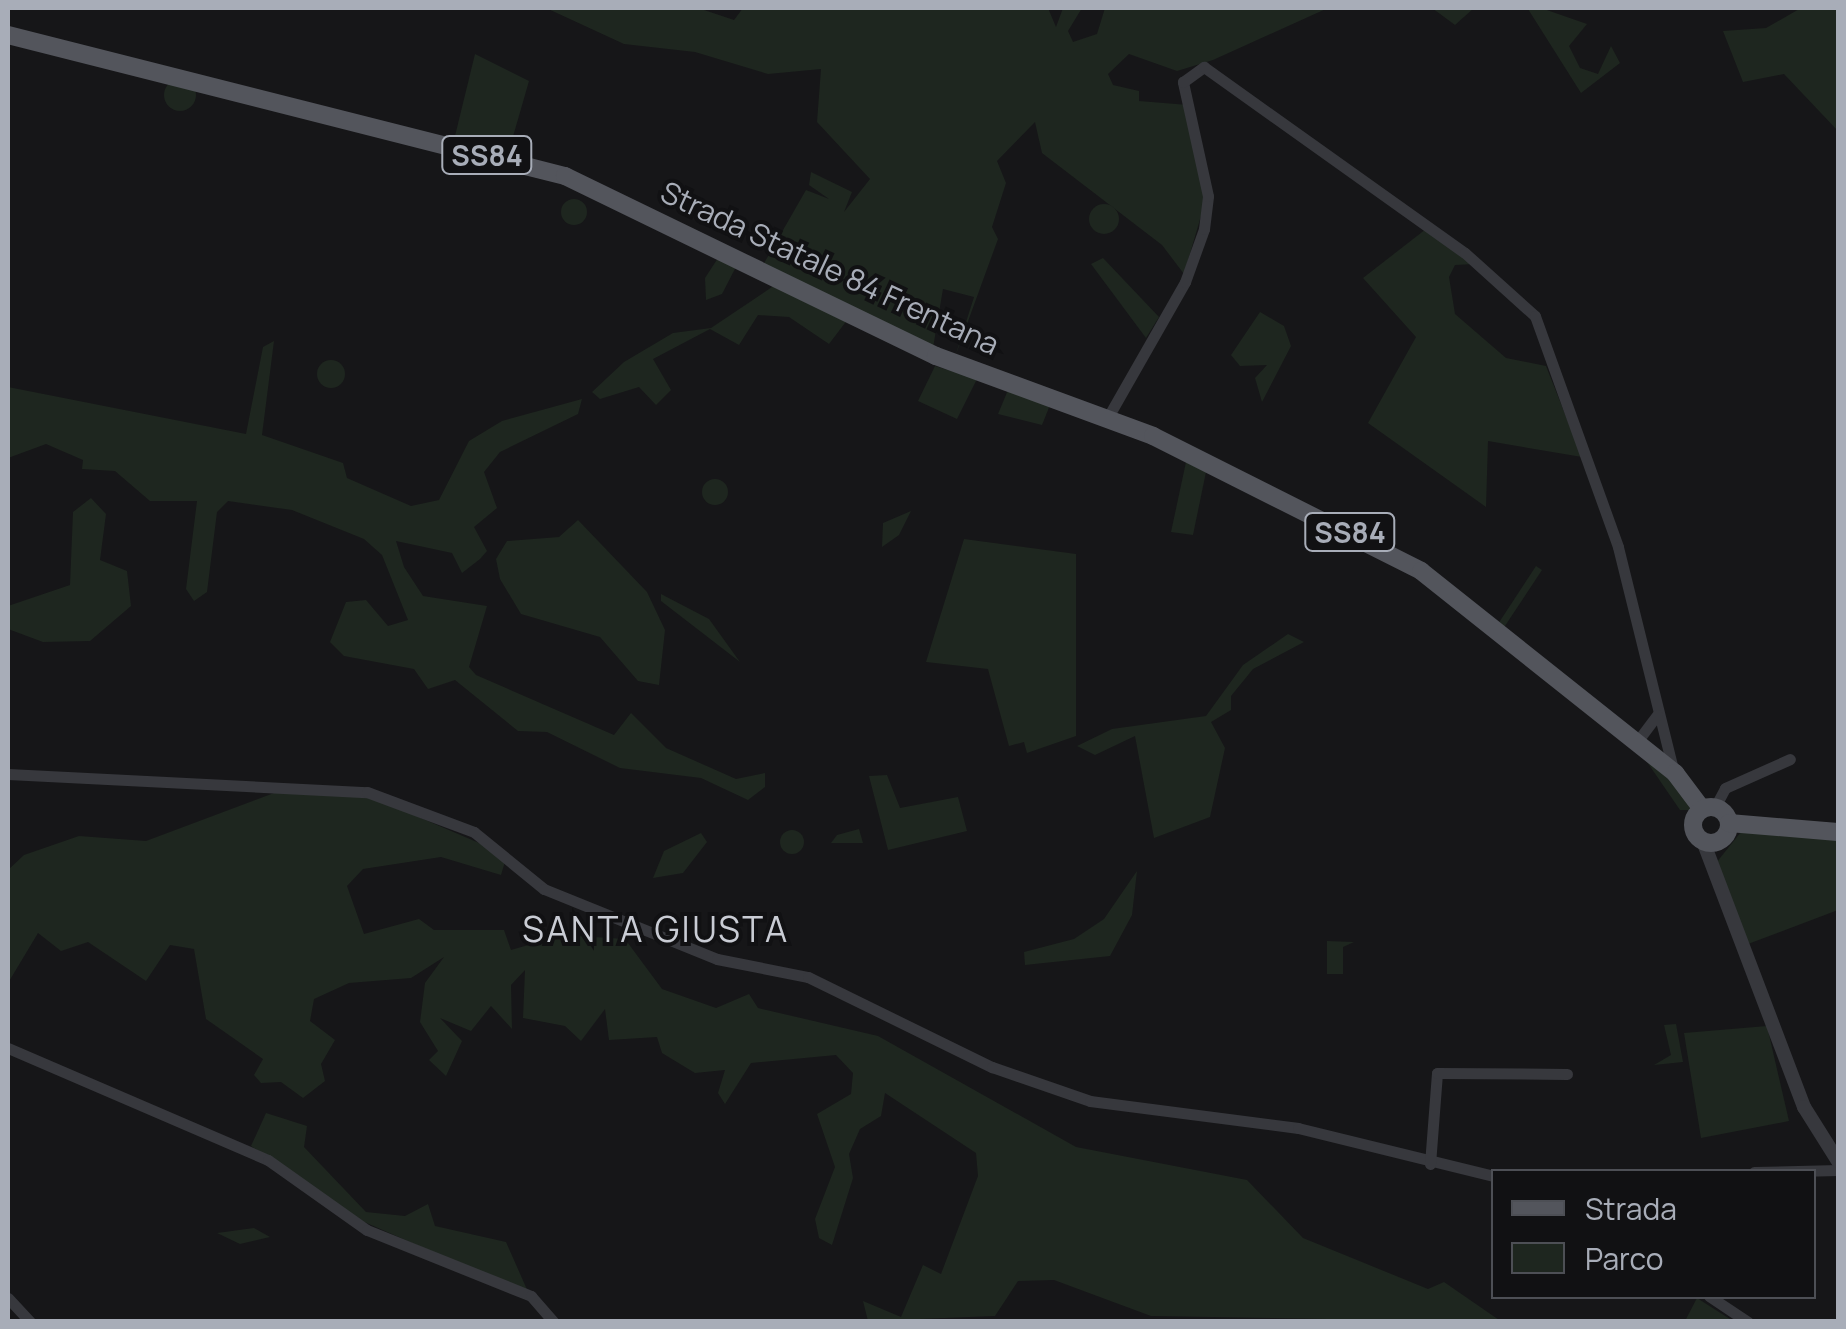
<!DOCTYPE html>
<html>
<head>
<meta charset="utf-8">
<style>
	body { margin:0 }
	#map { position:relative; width:1846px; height:1329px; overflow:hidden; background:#161618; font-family:Manrope,sans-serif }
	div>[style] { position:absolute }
	.green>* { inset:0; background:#1e261f }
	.round { border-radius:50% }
	.minor>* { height:11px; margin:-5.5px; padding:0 5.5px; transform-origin:5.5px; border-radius:5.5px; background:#37383d }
	.tertiary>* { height:14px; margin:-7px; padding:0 7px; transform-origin:7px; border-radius:7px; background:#37383d }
	.primary>* { height:18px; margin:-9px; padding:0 9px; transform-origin:9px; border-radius:9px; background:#53555c }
	.primary>.ring { margin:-9px; padding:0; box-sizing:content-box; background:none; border:18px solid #53555c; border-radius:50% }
	span { translate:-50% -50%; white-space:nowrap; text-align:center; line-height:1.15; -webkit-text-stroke:8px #111113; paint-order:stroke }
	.shield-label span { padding:2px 8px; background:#111113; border:2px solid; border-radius:8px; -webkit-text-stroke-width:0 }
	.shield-label { font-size:28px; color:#a8adb8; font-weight:700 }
	.street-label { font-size:30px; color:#a8adb8 }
	.quarter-label { font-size:35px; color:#c9ccd4; letter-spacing:2.5px }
	.frame { position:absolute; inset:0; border:10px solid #a8adb8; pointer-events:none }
	.legend { position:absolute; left:1491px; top:1169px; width:325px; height:130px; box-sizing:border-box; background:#111113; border:2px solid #4d4f55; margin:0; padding:12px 18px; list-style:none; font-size:30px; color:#a8adb8 }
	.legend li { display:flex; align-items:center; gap:20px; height:50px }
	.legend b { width:50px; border:2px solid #4d4f55 }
</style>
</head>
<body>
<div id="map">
	<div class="green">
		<div style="clip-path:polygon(546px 8px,698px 8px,734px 20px,743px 8px,1048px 8px,1056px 27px,1063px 8px,1082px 8px,1068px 31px,1073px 42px,1097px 34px,1105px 8px,1328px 8px,1213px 60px,1177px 71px,1129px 54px,1108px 74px,1113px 85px,1139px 91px,1139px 101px,1188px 105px,1206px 199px,1184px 274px,1162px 245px,1042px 153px,1035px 122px,997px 161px,1006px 183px,992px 227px,998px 239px,955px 357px,974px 297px,943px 289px,933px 348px,763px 265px,806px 190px,829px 199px,809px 185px,811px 172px,852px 192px,844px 212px,870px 179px,817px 122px,821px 69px,768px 74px,695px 52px,624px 44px)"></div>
		<div style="clip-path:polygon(1432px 8px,1474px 8px,1455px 25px)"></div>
		<div style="clip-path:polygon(1541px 8px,1587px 24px,1569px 46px,1580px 68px,1598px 74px,1611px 46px,1620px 63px,1581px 93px,1528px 9px)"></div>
		<div style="clip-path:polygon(1801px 8px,1838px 8px,1838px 131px,1784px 74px,1743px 82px,1723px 31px,1766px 28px)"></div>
		<div style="clip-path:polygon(475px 54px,529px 81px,508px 154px,454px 140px)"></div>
		<div class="round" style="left:164px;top:79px;width:32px;height:32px"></div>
		<div class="round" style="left:561px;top:199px;width:26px;height:26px"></div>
		<div class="round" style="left:1089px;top:204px;width:30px;height:30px"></div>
		<div style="clip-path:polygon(1426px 229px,1474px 264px,1455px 265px,1449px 277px,1455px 314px,1506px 358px,1546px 366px,1582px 457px,1488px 441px,1486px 507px,1368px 423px,1416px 337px,1363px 278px)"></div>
		<div style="clip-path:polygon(720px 255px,738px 263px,722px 294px,706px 300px,705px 278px)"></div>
		<div style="clip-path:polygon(1103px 258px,1159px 317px,1146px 338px,1091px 264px)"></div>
		<div style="clip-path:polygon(778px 283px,848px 319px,829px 344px,789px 317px,758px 315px,739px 345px,710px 329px,653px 359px,671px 390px,656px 405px,639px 387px,600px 399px,592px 392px,624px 362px,673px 333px,711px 328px)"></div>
		<div style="clip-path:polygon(1260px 312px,1284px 326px,1291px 346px,1262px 402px,1255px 378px,1267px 365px,1240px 366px,1231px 355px)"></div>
		<div style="clip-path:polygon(274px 341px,262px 435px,343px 463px,347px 478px,411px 506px,439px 500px,469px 441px,502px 421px,582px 399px,578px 414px,500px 452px,484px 472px,497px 508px,474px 527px,487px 551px,480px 559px,462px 573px,452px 553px,396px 541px,404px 567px,423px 596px,487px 606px,469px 667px,476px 675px,614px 735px,631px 713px,666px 748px,736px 779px,765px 773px,765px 787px,748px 800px,701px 778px,620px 768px,547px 732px,518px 731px,455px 680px,428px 689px,414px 669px,344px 656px,330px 642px,346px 602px,366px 600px,388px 626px,408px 620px,382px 555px,364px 539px,292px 510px,228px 501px,217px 512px,207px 592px,194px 601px,186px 589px,197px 501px,150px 501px,115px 471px,82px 469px,83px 460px,46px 444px,8px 458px,8px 387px,246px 434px,263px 347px)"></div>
		<div class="round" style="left:317px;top:360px;width:28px;height:28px"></div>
		<div style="clip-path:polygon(935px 366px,977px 379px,957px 419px,918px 401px)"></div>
		<div style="clip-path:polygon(1008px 390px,1050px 405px,1042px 425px,998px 414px)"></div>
		<div style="clip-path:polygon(1186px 462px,1206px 472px,1193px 535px,1171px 532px)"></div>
		<div class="round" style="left:702px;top:479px;width:26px;height:26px"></div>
		<div style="clip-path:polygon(91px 498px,106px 514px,100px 560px,127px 571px,131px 606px,90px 641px,43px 642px,8px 629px,8px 606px,70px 585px,73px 512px)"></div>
		<div style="clip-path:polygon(911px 511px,899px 535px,882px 547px,883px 523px)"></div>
		<div style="clip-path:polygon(578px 520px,647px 592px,665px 630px,659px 685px,638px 681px,600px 637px,521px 614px,500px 579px,496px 559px,507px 541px,559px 537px)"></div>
		<div style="clip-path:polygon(964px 539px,1076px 554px,1076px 736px,1027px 753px,1024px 742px,1009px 746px,988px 669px,926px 662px)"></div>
		<div style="clip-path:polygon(1536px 566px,1542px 570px,1503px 629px,1498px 624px)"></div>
		<div style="clip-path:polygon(661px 594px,709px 619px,740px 662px,661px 601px)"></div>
		<div style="clip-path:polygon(1288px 634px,1304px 642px,1253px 669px,1231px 696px,1231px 710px,1211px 722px,1225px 748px,1210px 817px,1154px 838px,1135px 736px,1095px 755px,1077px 746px,1112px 729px,1206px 716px,1243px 665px)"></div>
		<div style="clip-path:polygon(1645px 759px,1687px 790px,1690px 810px,1680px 810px)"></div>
		<div style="clip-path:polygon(887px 775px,900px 808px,958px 797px,967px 831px,888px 850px,869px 776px)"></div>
		<div style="clip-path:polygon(282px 790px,372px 797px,507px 855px,501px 875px,441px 857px,363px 869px,347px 886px,364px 934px,419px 919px,434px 930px,504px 930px,511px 950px,563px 935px,625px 939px,662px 989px,716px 1008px,749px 994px,758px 1008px,878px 1036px,1076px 1147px,1247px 1180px,1303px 1238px,1428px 1289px,1444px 1282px,1502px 1322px,1151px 1316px,1054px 1280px,1018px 1281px,995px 1316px,868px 1321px,863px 1301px,901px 1317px,923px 1265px,941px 1274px,978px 1176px,976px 1153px,885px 1093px,881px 1116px,860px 1129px,849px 1154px,853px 1178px,832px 1245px,819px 1238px,815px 1219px,835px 1167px,817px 1114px,851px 1094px,853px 1073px,836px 1055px,751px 1063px,725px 1104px,718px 1093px,725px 1070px,695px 1073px,662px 1053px,657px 1037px,609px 1040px,605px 1009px,581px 1041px,565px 1026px,523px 1018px,525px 970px,511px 985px,512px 1029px,491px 1006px,471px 1031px,440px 1018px,462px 1041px,446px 1076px,429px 1060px,438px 1051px,420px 1022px,425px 983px,444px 957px,411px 978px,349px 983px,314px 999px,310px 1021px,335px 1040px,321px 1064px,325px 1081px,303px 1098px,281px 1082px,261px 1083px,254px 1075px,263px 1059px,206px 1019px,194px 949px,170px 945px,146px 981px,88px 942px,61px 951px,38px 933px,8px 983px,8px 870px,24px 855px,79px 836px,146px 841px)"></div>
		<div style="clip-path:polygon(859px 829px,863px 843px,831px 843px,837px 835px)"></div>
		<div class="round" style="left:780px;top:830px;width:24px;height:24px"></div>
		<div style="clip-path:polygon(1741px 832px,1838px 839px,1838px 910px,1748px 944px,1716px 863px)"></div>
		<div style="clip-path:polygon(701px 833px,707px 842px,683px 873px,653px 878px,664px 851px)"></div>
		<div style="clip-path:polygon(1137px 871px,1132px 915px,1110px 956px,1025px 965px,1024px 952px,1074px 939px,1104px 919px)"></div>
		<div style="clip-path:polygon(1327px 941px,1354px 942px,1343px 947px,1343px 974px,1327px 974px)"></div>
		<div style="clip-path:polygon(1676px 1024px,1683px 1062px,1654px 1065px,1671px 1055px,1664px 1025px)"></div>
		<div style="clip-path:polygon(1767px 1026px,1789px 1121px,1701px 1138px,1684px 1033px)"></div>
		<div style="clip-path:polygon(266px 1113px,307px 1126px,304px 1147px,366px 1212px,405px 1216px,428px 1204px,435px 1226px,506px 1242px,529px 1294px,362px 1221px,251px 1146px)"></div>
		<div style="clip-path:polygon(254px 1228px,270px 1237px,240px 1244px,217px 1233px)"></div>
		<div style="clip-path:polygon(1697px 1298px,1733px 1321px,1685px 1321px)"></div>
	</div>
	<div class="minor">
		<div style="left:1108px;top:417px;width:155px;rotate:-60.3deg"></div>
		<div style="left:1185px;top:282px;width:56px;rotate:-70.3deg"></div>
		<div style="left:1204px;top:229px;width:33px;rotate:-83deg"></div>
		<div style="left:1208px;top:196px;width:117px;rotate:-102.4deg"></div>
		<div style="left:1183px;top:82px;width:26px;rotate:-36deg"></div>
		<div style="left:1204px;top:67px;width:320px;rotate:35.5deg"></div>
		<div style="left:1465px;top:253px;width:94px;rotate:42deg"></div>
		<div style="left:1535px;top:316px;width:245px;rotate:70.2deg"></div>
		<div style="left:1618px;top:547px;width:229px;rotate:76.1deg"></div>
		<div style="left:1636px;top:743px;width:35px;rotate:-53deg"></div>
		<div style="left:8px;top:774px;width:359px;rotate:2.9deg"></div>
		<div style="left:367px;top:792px;width:114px;rotate:20.5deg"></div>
		<div style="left:474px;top:832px;width:90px;rotate:39.2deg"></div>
		<div style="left:544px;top:889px;width:187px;rotate:22deg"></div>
		<div style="left:717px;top:959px;width:93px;rotate:11.2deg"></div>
		<div style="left:808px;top:977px;width:205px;rotate:26.1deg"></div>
		<div style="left:992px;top:1067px;width:104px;rotate:19.1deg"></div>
		<div style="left:1090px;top:1101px;width:210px;rotate:7.4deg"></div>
		<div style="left:1298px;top:1128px;width:202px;rotate:13.8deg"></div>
		<div style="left:1715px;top:807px;width:21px;rotate:-62deg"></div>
		<div style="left:1725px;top:788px;width:71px;rotate:-24deg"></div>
		<div style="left:8px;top:1048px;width:283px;rotate:23.3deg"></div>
		<div style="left:268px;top:1160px;width:121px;rotate:35.3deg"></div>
		<div style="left:367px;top:1230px;width:177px;rotate:21.9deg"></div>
		<div style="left:531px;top:1296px;width:35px;rotate:49deg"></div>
		<div style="left:1430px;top:1164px;width:91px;rotate:-85.6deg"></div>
		<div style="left:1437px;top:1073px;width:130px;rotate:0.4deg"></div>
		<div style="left:1754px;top:1172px;width:84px;rotate:-1.4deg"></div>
		<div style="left:1709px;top:1296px;width:47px;rotate:33.7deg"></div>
		<div style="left:8px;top:1298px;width:33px;rotate:47deg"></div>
	</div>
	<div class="tertiary">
		<div style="left:1703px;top:841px;width:285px;rotate:69.2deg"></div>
		<div style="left:1804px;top:1107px;width:64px;rotate:57.8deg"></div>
	</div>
	<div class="primary">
		<div style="left:8px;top:35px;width:575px;rotate:14.21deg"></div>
		<div style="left:565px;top:176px;width:412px;rotate:25.9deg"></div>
		<div style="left:936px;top:356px;width:231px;rotate:20.2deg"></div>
		<div style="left:1153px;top:436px;width:300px;rotate:26.7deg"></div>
		<div style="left:1421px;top:571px;width:325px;rotate:38.5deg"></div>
		<div style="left:1675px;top:773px;width:45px;rotate:53.1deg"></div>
		<div class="ring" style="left:1693px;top:807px;width:18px;height:18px"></div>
		<div style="left:1729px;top:823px;width:109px;rotate:4.7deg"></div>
	</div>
	<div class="shield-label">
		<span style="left:487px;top:155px">SS84</span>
		<span style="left:1350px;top:532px">SS84</span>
	</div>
	<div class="street-label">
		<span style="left:830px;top:268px;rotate:25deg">Strada Statale 84 Frentana</span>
	</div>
	<div class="quarter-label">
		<span style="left:656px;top:929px">SANTA GIUSTA</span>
	</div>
	<div class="frame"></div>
	<ul class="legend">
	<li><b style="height:12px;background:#53555c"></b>Strada</li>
	<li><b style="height:28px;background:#1e261f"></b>Parco</li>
	</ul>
</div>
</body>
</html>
